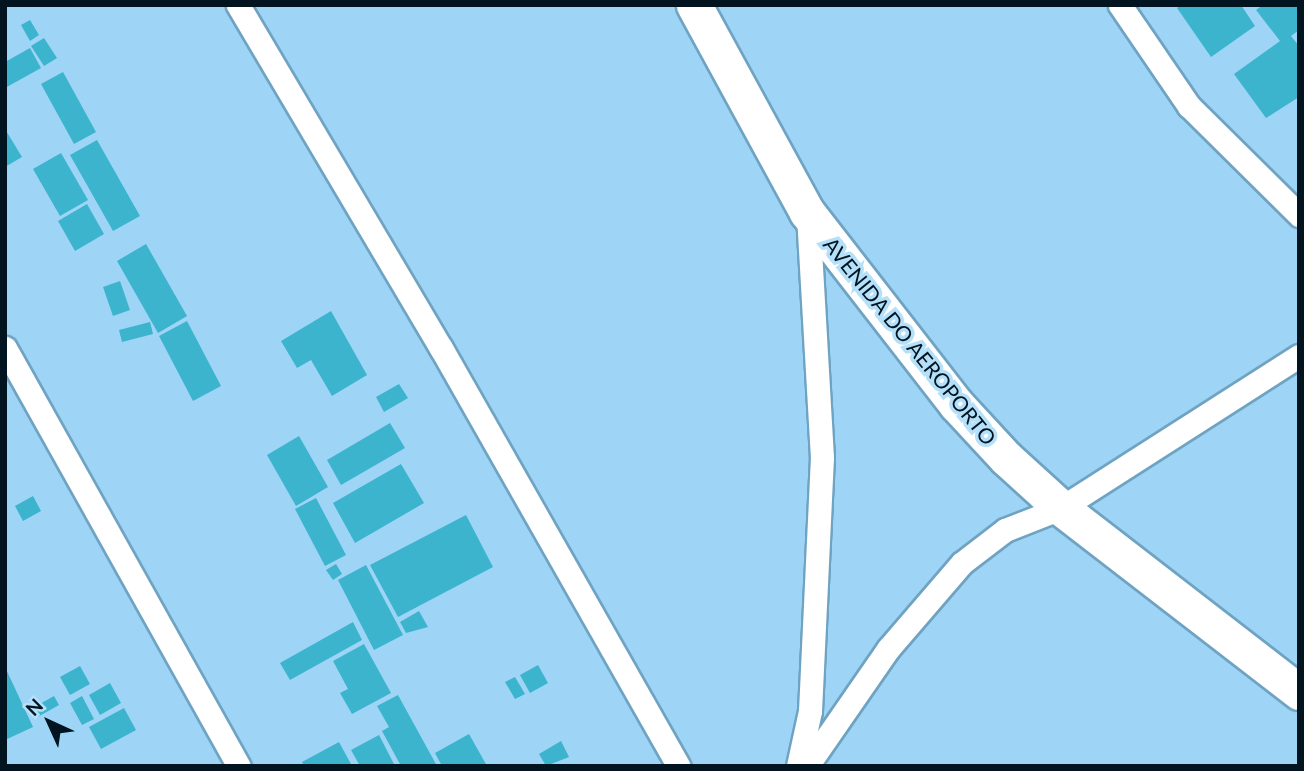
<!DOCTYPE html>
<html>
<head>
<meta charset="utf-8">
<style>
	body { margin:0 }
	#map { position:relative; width:1304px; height:771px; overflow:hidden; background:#9ed4f5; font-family:Lato,sans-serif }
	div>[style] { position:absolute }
	.building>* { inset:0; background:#3cb4cd }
	.roads { filter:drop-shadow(2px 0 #6fa3c2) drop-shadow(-2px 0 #6fa3c2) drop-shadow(0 2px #6fa3c2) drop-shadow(0 -2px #6fa3c2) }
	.minor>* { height:23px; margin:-11.5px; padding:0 11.5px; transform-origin:11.5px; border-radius:11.5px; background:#fff }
	.primary>* { height:35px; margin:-17.5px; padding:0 17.5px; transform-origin:17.5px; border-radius:17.5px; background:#fff }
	span { translate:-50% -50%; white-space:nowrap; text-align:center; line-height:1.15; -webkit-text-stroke:7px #b5e0fa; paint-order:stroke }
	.street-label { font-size:21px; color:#01141f }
	.frame { position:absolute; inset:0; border:7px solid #01141f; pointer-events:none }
	.north { position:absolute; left:14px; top:687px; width:70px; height:70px; -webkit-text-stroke:5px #b5e0fa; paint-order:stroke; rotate:315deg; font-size:19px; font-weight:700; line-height:28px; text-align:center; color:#01141f }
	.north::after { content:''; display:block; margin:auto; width:24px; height:32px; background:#01141f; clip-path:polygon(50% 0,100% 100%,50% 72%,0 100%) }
</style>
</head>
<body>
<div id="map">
	<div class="building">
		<div style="clip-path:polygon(1181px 5px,1241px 5px,1255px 26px,1211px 57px,1177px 8px)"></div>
		<div style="clip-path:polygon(1263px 5px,1299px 5px,1299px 30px,1291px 36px,1299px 46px,1299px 97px,1266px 118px,1234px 74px,1280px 41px,1256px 10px)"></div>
		<div style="clip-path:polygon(30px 20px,39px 35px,30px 41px,21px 25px)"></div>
		<div style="clip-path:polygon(44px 38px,57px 58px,44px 66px,31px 46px)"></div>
		<div style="clip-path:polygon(30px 48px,41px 68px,5px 88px,5px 62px)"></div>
		<div style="clip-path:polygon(63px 72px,96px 132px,74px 144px,41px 84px)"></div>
		<div style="clip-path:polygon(5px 129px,22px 157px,5px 167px)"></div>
		<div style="clip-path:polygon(97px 140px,140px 216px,113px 231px,70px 155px)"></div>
		<div style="clip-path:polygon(61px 153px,88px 200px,60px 216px,33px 169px)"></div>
		<div style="clip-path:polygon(87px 204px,104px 234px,75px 251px,58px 221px)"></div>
		<div style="clip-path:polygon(146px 244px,187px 316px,158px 333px,117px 261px)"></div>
		<div style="clip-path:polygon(120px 281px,130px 310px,113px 316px,103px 287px)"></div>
		<div style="clip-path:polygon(331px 311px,367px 375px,332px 396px,311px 360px,297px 368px,281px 341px)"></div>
		<div style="clip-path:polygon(187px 321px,221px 386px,193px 401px,159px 336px)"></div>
		<div style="clip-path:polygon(150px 322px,153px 334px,122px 342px,119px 330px)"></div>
		<div style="clip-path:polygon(399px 384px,408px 398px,384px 412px,376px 397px)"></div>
		<div style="clip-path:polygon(390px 423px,405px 448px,341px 485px,327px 460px)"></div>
		<div style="clip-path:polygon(299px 436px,328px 487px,296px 506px,267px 455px)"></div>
		<div style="clip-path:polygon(401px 464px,424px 503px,355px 543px,333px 503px)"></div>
		<div style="clip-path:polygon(33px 496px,41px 511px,23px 521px,15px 506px)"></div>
		<div style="clip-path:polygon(316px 498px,346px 555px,325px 566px,295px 509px)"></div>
		<div style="clip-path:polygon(466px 515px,493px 567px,398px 617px,370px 565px)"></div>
		<div style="clip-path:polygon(336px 564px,342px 574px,333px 580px,326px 570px)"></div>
		<div style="clip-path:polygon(366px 565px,403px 635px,374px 650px,338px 580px)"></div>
		<div style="clip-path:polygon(419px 611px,428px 627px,406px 633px,400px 622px)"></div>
		<div style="clip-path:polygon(353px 622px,362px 640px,290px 680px,280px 663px)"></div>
		<div style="clip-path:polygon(364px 644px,391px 693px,352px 714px,340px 693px,348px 689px,333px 661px)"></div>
		<div style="clip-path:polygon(538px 665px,548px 683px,530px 693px,520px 675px)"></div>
		<div style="clip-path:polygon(80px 666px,90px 684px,70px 695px,60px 677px)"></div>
		<div style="clip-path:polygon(5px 667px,33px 727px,5px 740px)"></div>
		<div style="clip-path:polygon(515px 677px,525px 694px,515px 699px,505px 682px)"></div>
		<div style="clip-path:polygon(110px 683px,121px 703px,100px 715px,89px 695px)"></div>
		<div style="clip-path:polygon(398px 695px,437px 766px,401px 766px,382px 731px,389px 727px,377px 706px)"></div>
		<div style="clip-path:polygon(54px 696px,59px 705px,34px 719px,29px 710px)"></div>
		<div style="clip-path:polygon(82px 696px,94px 719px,82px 725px,70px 703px)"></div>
		<div style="clip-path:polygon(124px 708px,136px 730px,101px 749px,89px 727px)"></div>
		<div style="clip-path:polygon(469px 734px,487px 766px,442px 766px,435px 753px)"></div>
		<div style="clip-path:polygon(379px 735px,395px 766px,360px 766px,351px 750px)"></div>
		<div style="clip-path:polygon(561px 741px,569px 757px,546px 766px,539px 754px)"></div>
		<div style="clip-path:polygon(339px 742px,352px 766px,304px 766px,302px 762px)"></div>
	</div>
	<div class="roads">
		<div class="minor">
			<div style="left:238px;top:5px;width:399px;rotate:59.4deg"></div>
			<div style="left:441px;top:348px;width:481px;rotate:60.4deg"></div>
			<div style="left:1120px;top:5px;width:122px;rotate:55.7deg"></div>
			<div style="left:1189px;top:106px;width:155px;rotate:44.7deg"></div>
			<div style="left:5px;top:348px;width:479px;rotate:60.8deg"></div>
			<div style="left:798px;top:766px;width:56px;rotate:-77.7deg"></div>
			<div style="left:810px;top:711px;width:253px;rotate:-87.3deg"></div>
			<div style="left:822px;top:458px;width:244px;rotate:-93.3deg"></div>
			<div style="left:807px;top:766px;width:142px;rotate:-55.3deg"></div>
			<div style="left:888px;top:649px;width:113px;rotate:-49.3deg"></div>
			<div style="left:962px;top:563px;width:54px;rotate:-37.5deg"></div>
			<div style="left:1005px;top:530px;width:60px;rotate:-21.4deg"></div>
			<div style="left:1061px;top:508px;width:282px;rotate:-32.6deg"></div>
		</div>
		<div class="primary">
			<div style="left:694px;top:5px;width:236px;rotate:61.4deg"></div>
			<div style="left:807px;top:212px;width:243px;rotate:52.2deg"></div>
			<div style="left:956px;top:404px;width:74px;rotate:47.2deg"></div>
			<div style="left:1006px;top:458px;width:74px;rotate:42.3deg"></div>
			<div style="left:1061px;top:508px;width:301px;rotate:37.7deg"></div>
		</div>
	</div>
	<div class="street-label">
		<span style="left:910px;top:341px;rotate:51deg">AVENIDA DO AEROPORTO</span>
	</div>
	<div class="frame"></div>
	<div class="north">N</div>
</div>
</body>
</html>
